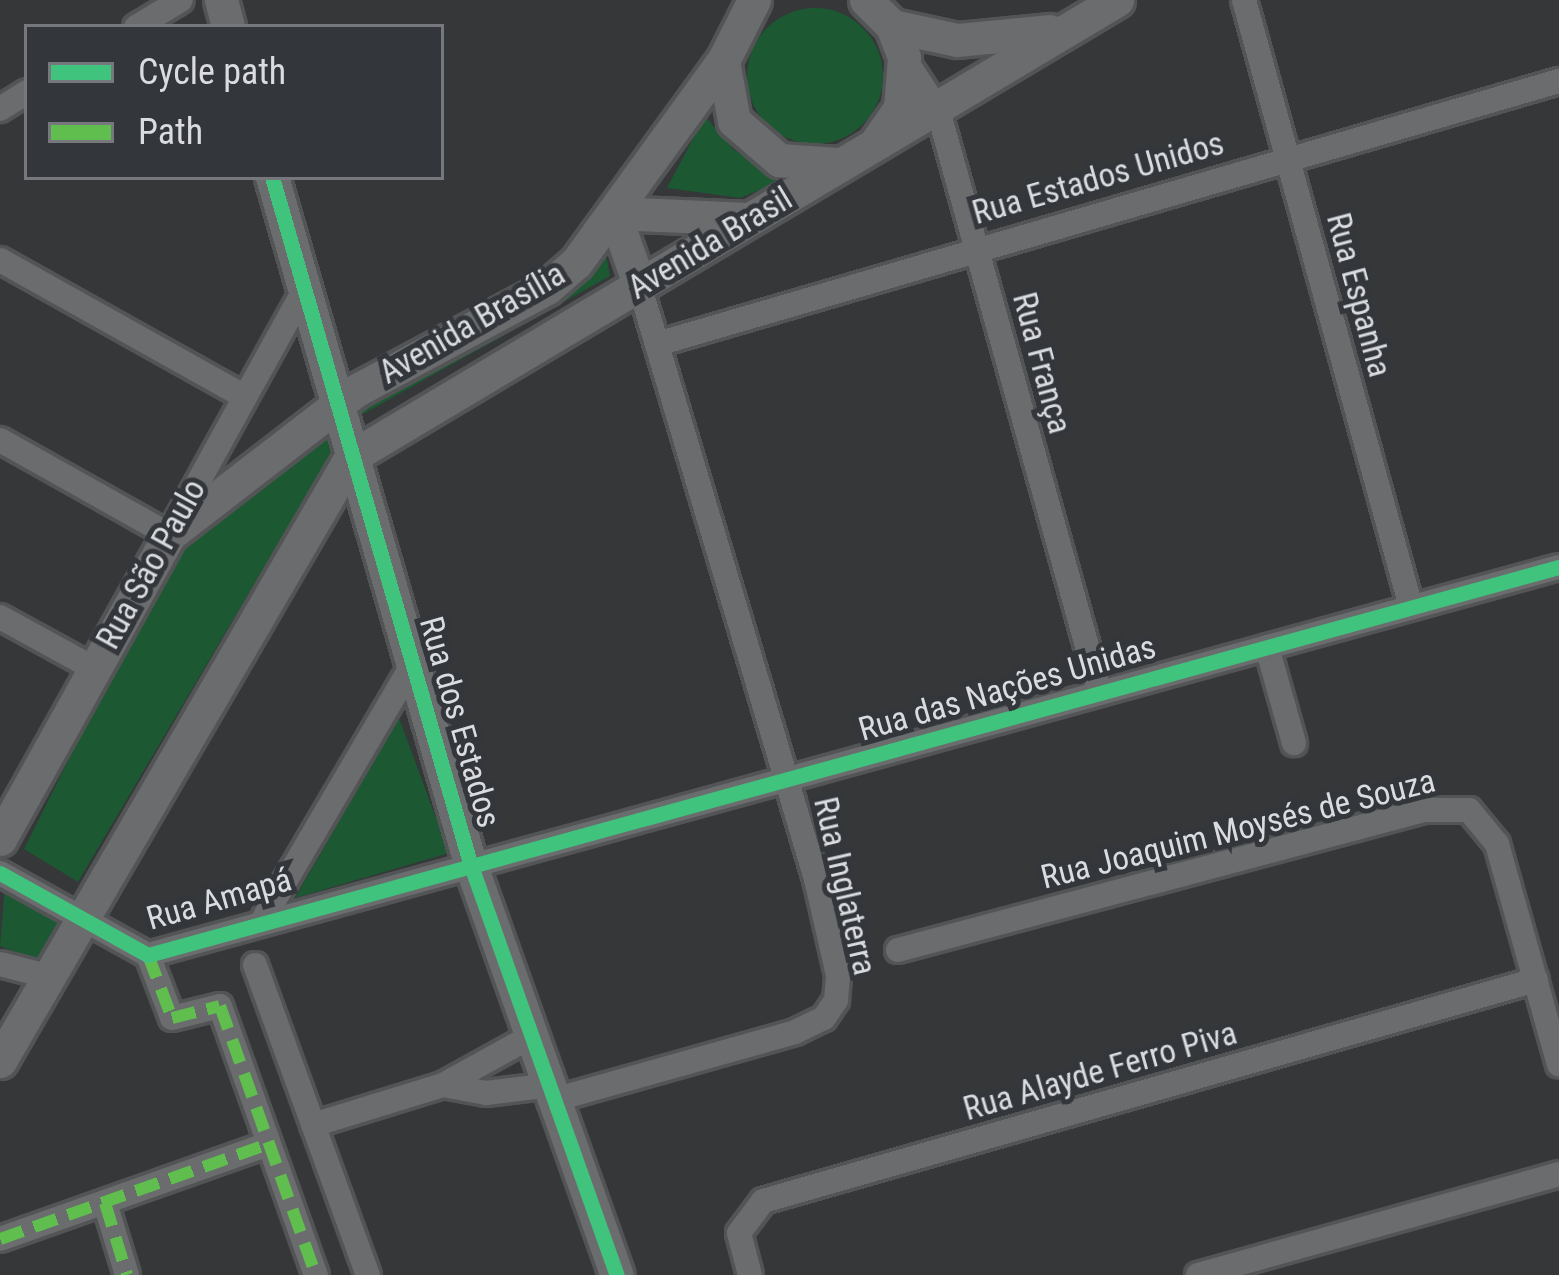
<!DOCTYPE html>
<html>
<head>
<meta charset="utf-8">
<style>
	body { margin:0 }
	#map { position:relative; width:1559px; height:1275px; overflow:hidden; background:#353739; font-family:"Roboto Condensed",sans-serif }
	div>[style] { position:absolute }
	.green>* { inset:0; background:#1c5832 }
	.round { border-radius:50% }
	.roads { filter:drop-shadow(3px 0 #535456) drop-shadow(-3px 0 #535456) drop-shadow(0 3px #535456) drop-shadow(0 -3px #535456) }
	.street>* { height:24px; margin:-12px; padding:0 12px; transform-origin:12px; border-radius:12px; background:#6a6c6e }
	.secondary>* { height:33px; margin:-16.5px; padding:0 16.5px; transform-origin:16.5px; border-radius:16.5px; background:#6a6c6e }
	.quiet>* { height:12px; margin-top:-6px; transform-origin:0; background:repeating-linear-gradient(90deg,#5fbe4e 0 24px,transparent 0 36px) }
	.cycleway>* { height:15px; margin:-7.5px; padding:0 7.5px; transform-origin:7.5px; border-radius:7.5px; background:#40c37c }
	span { translate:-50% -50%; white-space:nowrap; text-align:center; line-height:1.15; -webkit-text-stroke:10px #33363b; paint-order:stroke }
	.street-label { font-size:33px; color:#dadce0 }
	.legend { position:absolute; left:24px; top:24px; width:420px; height:156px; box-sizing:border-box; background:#33363b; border:3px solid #76787d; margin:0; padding:15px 21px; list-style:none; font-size:36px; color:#dadce0 }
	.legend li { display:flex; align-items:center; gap:24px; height:60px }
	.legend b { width:60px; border:3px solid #76787d }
</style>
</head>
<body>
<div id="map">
	<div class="green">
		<div class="round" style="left:747px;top:8px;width:136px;height:136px"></div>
		<div style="clip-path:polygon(705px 116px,733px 149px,782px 181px,740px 198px,667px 188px)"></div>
		<div style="clip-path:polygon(598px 257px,607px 259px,610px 276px,347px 423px,349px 409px)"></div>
		<div style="clip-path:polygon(328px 431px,332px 452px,78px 882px,24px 849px,176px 545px)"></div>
		<div style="clip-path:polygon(399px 718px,449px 853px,295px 898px,329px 839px)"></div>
		<div style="clip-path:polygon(5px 884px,62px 920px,37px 960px,0 946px)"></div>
	</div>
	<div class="roads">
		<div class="street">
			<div style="left:1244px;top:0;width:630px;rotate:74.62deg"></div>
			<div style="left:136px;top:27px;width:52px;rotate:-31deg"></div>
			<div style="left:904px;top:58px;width:62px;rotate:56.8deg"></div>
			<div style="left:938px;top:110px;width:605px;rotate:74.47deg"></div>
			<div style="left:0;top:109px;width:32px;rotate:-32deg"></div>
			<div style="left:0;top:260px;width:278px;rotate:29.2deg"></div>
			<div style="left:657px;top:344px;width:940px;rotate:-16.26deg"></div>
			<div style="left:0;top:440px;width:194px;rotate:29.3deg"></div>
			<div style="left:169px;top:535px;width:280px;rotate:-61.1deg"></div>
			<div style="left:0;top:617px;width:106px;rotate:28.7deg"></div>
			<div style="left:1267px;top:647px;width:100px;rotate:74.3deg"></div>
			<div style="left:0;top:873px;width:169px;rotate:29deg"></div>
			<div style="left:148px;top:955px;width:1463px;rotate:-15.38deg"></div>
			<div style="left:265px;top:916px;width:291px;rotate:-59.6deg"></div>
			<div style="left:898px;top:950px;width:544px;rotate:-14.9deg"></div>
			<div style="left:1424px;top:810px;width:45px"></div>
			<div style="left:1469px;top:810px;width:44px;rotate:50.5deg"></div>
			<div style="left:1497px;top:844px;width:229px;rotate:74.3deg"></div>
			<div style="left:148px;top:955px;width:67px;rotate:69.1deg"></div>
			<div style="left:172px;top:1018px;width:49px;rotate:-14deg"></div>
			<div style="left:220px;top:1006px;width:286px;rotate:70.4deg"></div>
			<div style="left:0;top:964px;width:49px;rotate:14.3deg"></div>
			<div style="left:255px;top:965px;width:330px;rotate:70deg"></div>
			<div style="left:443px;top:1085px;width:44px;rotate:10.5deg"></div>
			<div style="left:486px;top:1093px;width:58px;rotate:-6.9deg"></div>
			<div style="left:550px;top:1101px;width:255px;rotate:-15.7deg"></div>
			<div style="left:795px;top:1032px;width:32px;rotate:-26deg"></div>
			<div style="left:824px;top:1018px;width:22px;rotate:-56deg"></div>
			<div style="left:836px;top:1000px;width:25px;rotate:-85deg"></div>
			<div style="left:838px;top:975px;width:98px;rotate:-102.9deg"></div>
			<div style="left:816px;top:879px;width:621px;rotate:-106.57deg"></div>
			<div style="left:313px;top:1125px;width:136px;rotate:-17.1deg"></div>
			<div style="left:443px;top:1085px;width:97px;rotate:-28.9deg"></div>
			<div style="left:105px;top:1203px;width:75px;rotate:73deg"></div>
			<div style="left:0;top:1239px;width:285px;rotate:-19.5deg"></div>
			<div style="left:750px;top:1275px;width:43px;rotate:-104.7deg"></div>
			<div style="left:739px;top:1233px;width:40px;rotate:-53deg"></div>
			<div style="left:763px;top:1201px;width:804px;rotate:-15.96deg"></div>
			<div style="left:1198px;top:1275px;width:375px;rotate:-15.6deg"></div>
		</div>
		<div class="secondary">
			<div style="left:221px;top:0;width:28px;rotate:75deg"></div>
			<div style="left:754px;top:0;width:68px;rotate:116.9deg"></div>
			<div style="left:723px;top:61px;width:61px;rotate:79.6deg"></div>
			<div style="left:734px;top:121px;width:60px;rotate:40.9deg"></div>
			<div style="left:779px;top:160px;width:59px;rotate:3.9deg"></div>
			<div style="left:866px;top:0;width:37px;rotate:45deg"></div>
			<div style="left:892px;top:26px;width:34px;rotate:69deg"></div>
			<div style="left:904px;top:58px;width:50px;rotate:94.6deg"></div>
			<div style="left:900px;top:108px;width:39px;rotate:125deg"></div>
			<div style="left:892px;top:26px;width:66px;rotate:12.2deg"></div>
			<div style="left:957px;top:40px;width:93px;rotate:-5.5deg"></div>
			<div style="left:272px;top:177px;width:714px;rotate:73.9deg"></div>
			<div style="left:470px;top:863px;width:437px;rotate:70.4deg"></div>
			<div style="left:639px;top:284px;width:75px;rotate:-109.4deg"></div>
			<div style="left:614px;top:213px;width:135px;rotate:2.5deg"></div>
			<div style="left:0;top:839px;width:348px;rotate:-60.9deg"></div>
			<div style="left:169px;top:535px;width:235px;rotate:-37.7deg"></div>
			<div style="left:355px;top:391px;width:218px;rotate:-28.2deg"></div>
			<div style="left:547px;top:288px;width:38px;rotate:-41deg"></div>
			<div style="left:576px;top:263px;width:250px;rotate:-54deg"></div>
			<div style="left:0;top:1061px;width:699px;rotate:-59.84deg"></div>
			<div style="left:351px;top:457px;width:892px;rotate:-30.82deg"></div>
		</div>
	</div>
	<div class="quiet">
		<div style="left:148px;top:955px;width:67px;rotate:69.1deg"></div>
		<div style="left:172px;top:1018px;width:49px;rotate:-14deg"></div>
		<div style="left:220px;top:1006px;width:286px;rotate:70.4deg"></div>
		<div style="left:105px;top:1203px;width:75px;rotate:73deg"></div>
		<div style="left:0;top:1239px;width:285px;rotate:-19.5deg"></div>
	</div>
	<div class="cycleway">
		<div style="left:272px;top:177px;width:714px;rotate:73.9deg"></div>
		<div style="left:470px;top:863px;width:437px;rotate:70.4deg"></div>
		<div style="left:0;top:873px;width:169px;rotate:29deg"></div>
		<div style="left:148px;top:955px;width:1463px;rotate:-15.38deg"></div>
	</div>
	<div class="street-label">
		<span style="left:1098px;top:178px;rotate:-16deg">Rua Estados Unidos</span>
		<span style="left:710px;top:243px;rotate:-31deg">Avenida Brasil</span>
		<span style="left:1359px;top:295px;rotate:75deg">Rua Espanha</span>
		<span style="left:472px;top:323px;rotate:-30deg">Avenida Brasília</span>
		<span style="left:1042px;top:363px;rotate:75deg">Rua França</span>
		<span style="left:151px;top:564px;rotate:-61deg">Rua São Paulo</span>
		<span style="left:1007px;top:688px;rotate:-16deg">Rua das Nações Unidas</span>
		<span style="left:460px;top:722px;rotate:74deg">Rua dos Estados</span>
		<span style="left:1238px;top:829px;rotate:-14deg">Rua Joaquim Moysés de Souza</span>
		<span style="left:845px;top:886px;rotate:77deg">Rua Inglaterra</span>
		<span style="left:219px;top:899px;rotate:-16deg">Rua Amapá</span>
		<span style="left:1100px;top:1071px;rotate:-16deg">Rua Alayde Ferro Piva</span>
	</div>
	<ul class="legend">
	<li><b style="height:15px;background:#40c37c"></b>Cycle path</li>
	<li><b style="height:15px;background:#5fbe4e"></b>Path</li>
	</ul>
</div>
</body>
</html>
